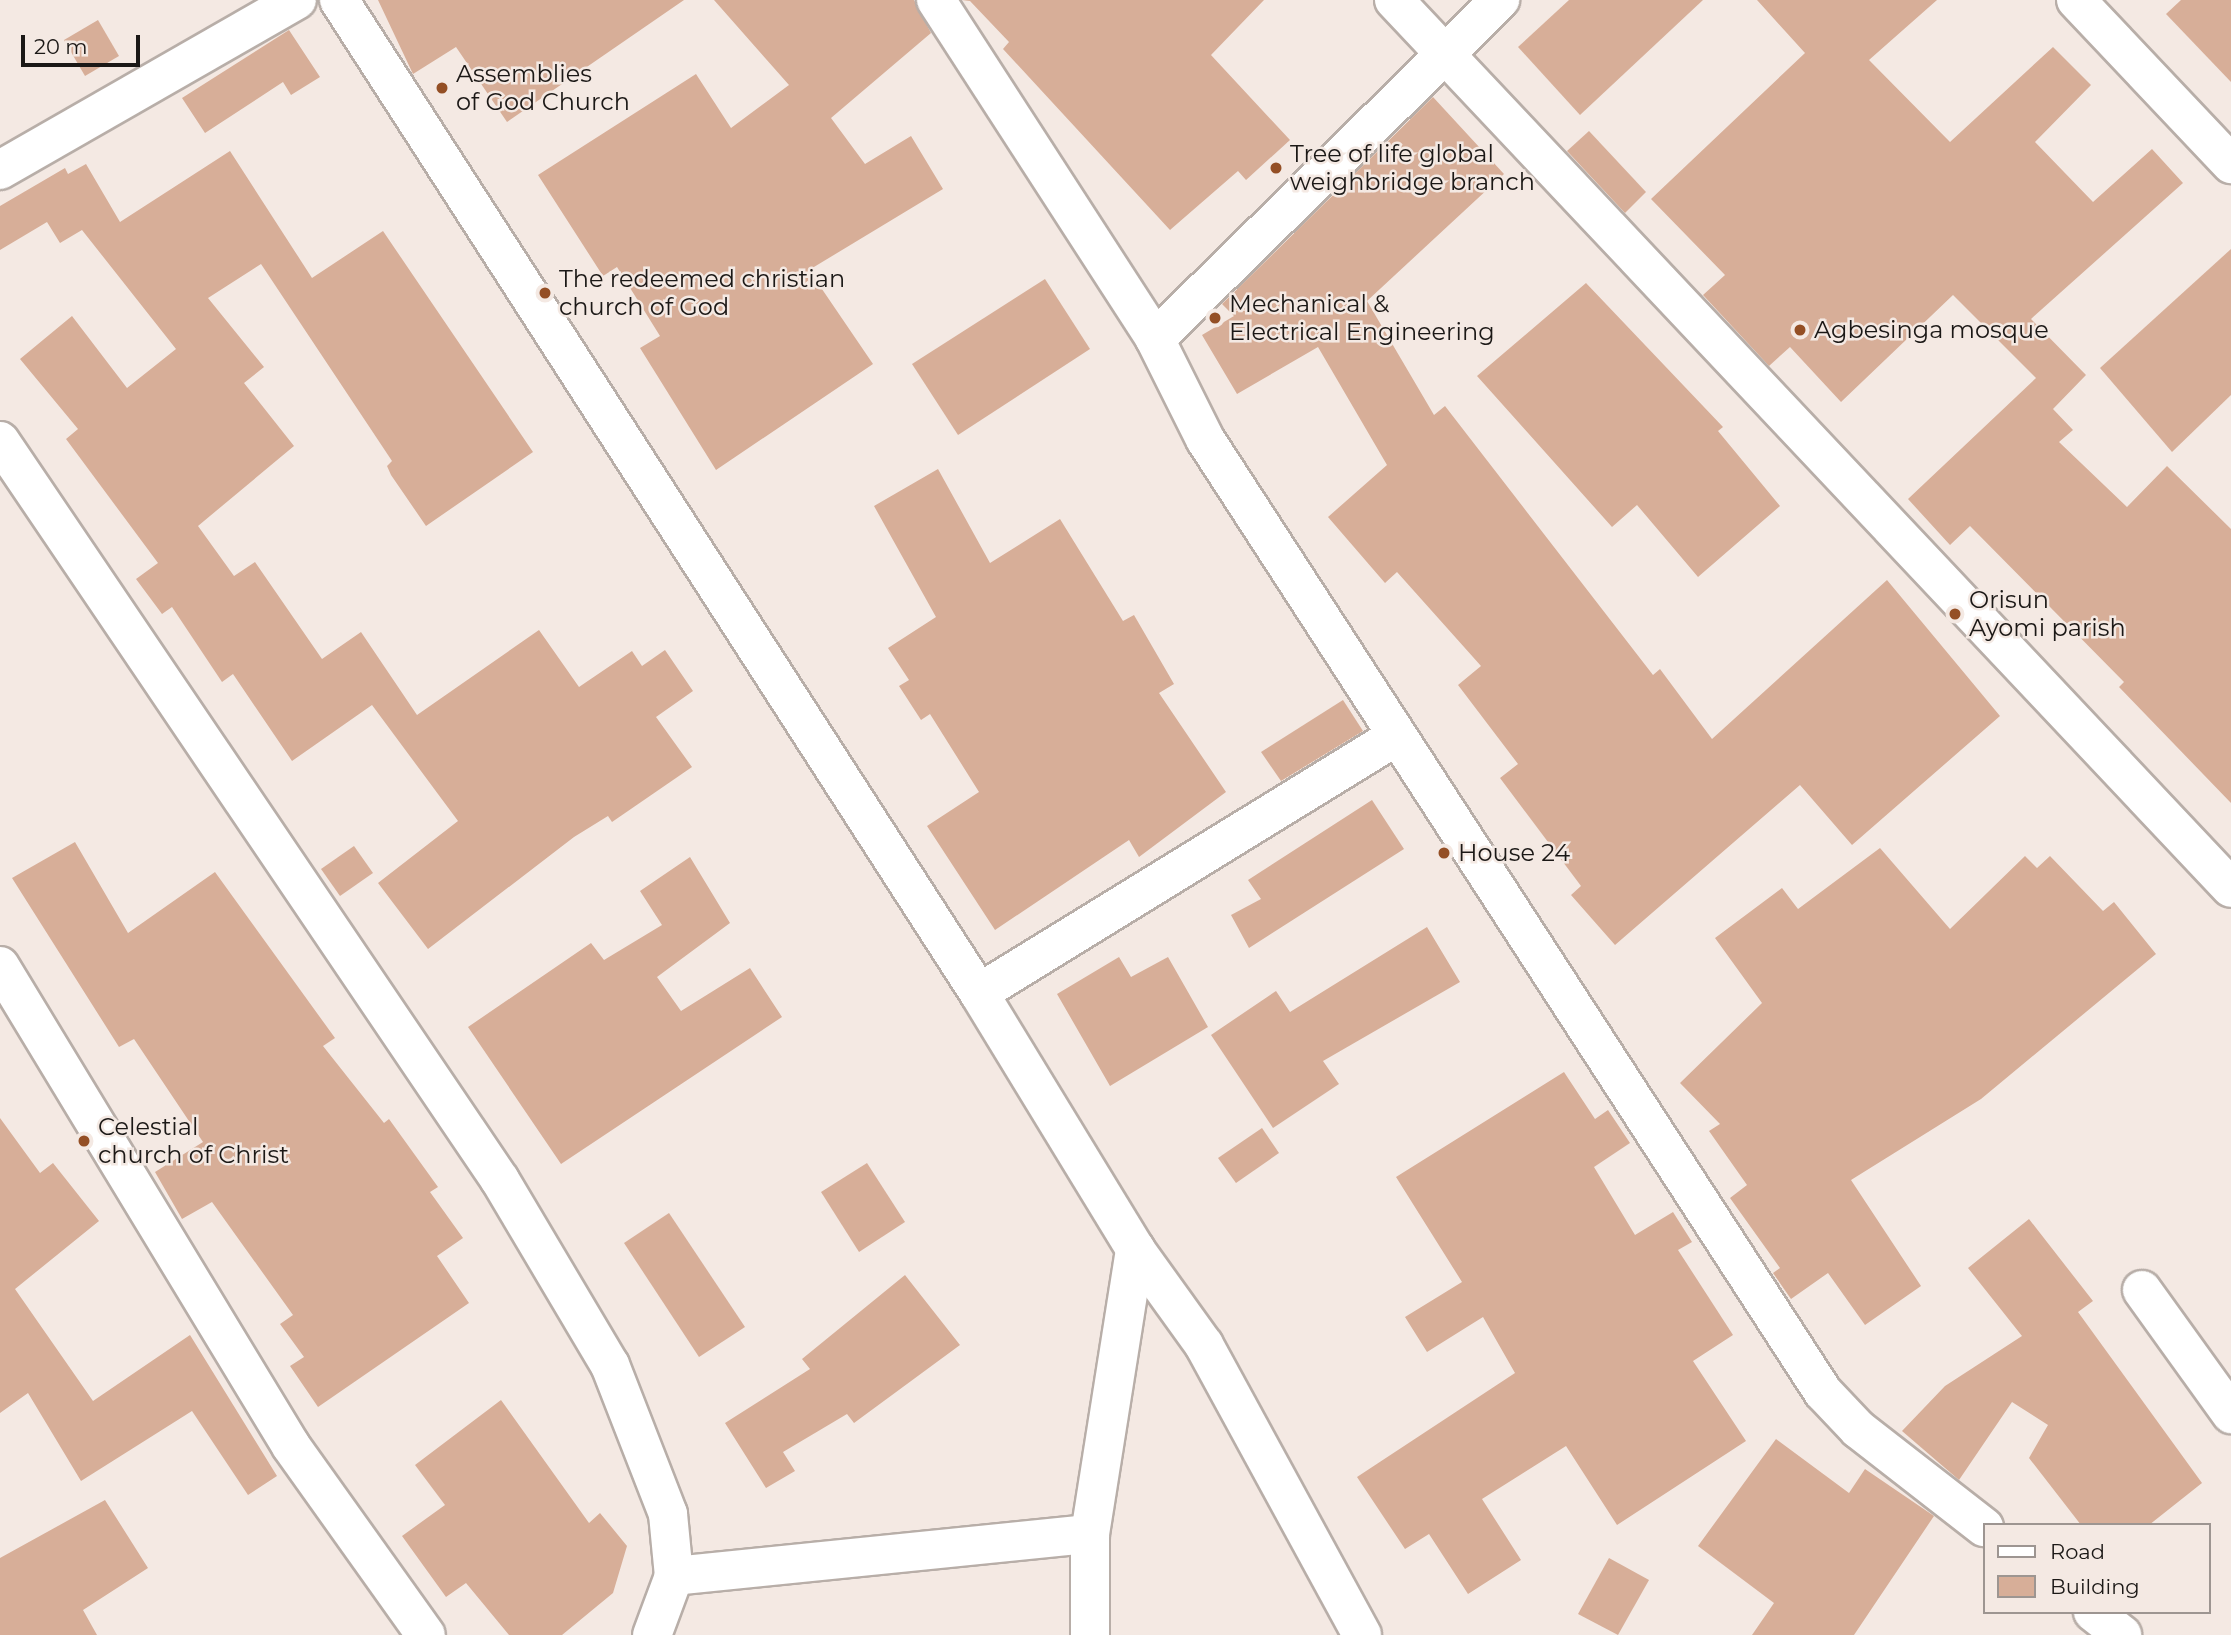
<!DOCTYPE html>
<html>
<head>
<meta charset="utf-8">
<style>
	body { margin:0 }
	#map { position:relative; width:2231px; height:1635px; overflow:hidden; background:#f4e9e3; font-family:Montserrat,sans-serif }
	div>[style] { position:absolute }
	.building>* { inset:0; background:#d7ae98 }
	.roads { filter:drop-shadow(2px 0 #b8aea8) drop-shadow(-2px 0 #b8aea8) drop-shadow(0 2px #b8aea8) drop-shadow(0 -2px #b8aea8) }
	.minor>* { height:38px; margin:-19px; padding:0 19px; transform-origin:19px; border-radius:19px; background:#fff }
	.dots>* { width:19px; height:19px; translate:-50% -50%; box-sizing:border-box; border:4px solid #f4e9e3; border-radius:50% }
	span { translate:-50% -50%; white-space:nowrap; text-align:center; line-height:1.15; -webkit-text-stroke:5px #f4e9e3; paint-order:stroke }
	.poi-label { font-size:24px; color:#1b1816 }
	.left { translate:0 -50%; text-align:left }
	.legend { position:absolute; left:1983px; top:1523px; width:228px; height:91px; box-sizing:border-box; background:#f4e9e3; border:2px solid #9d9591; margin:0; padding:9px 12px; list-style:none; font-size:21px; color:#1b1816 }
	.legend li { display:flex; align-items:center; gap:14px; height:35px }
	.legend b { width:35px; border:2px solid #9d9591 }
	.scale { position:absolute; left:21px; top:35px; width:119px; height:32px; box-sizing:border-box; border:4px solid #1b1816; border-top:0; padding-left:9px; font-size:21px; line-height:24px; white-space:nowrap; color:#1b1816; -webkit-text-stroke:5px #f4e9e3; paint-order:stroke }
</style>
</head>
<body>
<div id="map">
	<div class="building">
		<div style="clip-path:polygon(378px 0,684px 0,507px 122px,456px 47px,413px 74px)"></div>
		<div style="clip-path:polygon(714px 0,914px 0,931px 33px,831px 118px,865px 164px,911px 136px,943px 189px,809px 270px,873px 364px,716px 470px,640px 348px,660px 336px,617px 267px,603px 276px,538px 175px,696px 74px,731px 128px,789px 85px)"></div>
		<div style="clip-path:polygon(962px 0,1264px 0,1211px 55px,1290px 140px,1246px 180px,1238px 171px,1170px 230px,1003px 49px,1009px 42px,970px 1px)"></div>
		<div style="clip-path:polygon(1569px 0,1703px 0,1580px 115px,1518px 47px)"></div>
		<div style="clip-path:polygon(1757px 0,1937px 0,1869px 60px,1950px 142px,2053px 47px,2091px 85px,2035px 142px,2093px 202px,2152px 149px,2183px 183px,2031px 319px,2086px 375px,2053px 409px,2073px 430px,2059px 442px,2127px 507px,2167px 466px,2231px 529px,2231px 803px,2119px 687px,2124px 682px,1970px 526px,1950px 545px,1908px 499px,2036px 378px,1953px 295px,1841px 402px,1790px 347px,1769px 366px,1703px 295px,1725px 275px,1651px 199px,1805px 53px)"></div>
		<div style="clip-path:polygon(2181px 0,2231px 0,2231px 82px,2166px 14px)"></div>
		<div style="clip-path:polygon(98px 20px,119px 56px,85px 76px,64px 40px)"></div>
		<div style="clip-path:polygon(289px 30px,320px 77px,291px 95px,283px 82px,205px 133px,182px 98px)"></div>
		<div style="clip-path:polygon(1433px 97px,1504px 174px,1367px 301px,1434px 415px,1445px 406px,1653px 675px,1660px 669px,1712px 739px,1887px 580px,2000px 716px,1852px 845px,1800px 785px,1615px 945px,1571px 895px,1581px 886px,1500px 778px,1518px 764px,1458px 685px,1481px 666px,1397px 572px,1385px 583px,1328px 517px,1387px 465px,1318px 347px,1237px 394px,1202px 335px,1234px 316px,1222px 304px)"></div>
		<div style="clip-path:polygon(1589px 131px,1646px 192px,1625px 213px,1567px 151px)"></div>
		<div style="clip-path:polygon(230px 151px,312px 278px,383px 231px,533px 452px,426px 526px,391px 475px,387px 466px,392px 461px,261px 264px,208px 298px,264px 367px,244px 383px,294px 446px,198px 526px,234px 576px,255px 562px,322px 659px,361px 632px,417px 715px,539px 630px,579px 687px,632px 651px,642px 666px,665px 650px,693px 691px,656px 717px,692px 767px,612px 822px,608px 816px,574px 837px,428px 949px,378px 883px,458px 821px,372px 705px,292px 761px,233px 674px,222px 682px,172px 607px,162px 614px,136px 579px,158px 563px,66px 439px,78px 429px,20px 359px,72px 316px,127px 388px,176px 349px,82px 230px,60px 243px,47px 222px,0 250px,0 206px,65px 168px,68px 174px,86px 164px,120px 222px)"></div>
		<div style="clip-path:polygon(2231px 249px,2231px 395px,2172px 452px,2100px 368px)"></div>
		<div style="clip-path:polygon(1045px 279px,1090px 349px,958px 435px,912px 364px)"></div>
		<div style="clip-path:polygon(1586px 283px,1723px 427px,1718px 431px,1780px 506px,1698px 577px,1637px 505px,1612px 527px,1477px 376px)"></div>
		<div style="clip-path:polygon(938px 469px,990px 563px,1060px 519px,1123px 621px,1134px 615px,1174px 684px,1159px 693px,1226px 792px,1139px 857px,1129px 840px,995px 930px,927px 826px,979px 792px,930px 714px,921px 720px,899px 686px,909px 680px,888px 648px,936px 617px,874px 506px)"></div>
		<div style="clip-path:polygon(1343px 700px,1363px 731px,1281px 781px,1261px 752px)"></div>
		<div style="clip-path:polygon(1372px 800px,1404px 849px,1249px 948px,1231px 915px,1261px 899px,1248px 880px)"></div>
		<div style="clip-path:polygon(75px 842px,128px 933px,215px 872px,335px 1038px,323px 1046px,384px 1123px,389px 1119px,438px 1187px,430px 1192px,463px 1238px,437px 1256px,469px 1303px,318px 1407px,290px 1366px,304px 1357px,280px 1324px,293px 1315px,212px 1202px,182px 1219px,155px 1172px,203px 1142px,134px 1039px,119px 1047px,12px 878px)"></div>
		<div style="clip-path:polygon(354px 846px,373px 873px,340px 896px,321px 869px)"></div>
		<div style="clip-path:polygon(1880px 848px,1950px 929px,2025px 856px,2037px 868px,2050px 856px,2103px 911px,2114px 902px,2156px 954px,1981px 1099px,1851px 1180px,1921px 1286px,1865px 1325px,1828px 1273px,1791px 1299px,1773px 1273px,1780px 1268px,1730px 1198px,1747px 1185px,1709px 1131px,1720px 1124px,1680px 1083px,1762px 1003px,1715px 938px,1782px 888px,1798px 909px)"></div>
		<div style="clip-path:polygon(690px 857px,730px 923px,657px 977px,681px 1011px,750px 968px,782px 1017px,561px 1164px,468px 1027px,591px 943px,604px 960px,662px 925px,640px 891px)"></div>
		<div style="clip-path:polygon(1427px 927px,1460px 982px,1323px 1061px,1339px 1084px,1273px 1128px,1211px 1035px,1276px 991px,1290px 1012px)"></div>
		<div style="clip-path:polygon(1119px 957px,1131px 977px,1168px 957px,1208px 1027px,1110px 1086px,1057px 994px)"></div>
		<div style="clip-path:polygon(1564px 1072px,1595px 1119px,1608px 1110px,1630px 1143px,1594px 1167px,1635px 1235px,1673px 1212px,1692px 1242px,1678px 1250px,1733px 1335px,1693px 1361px,1746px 1441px,1617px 1525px,1566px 1446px,1482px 1499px,1521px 1560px,1468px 1594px,1429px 1534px,1405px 1549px,1357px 1477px,1515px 1373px,1483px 1317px,1427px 1352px,1405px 1317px,1462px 1282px,1396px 1177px)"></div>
		<div style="clip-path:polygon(0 1118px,40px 1173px,53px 1163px,99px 1221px,15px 1289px,93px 1401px,190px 1335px,277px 1476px,248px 1495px,192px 1411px,81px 1481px,28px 1393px,0 1413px)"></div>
		<div style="clip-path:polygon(1262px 1128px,1279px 1153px,1236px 1183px,1218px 1158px)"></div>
		<div style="clip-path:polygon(867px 1163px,905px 1222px,859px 1252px,821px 1192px)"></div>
		<div style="clip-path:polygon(669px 1213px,745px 1327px,699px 1357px,624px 1243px)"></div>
		<div style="clip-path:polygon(2029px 1219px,2093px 1301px,2078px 1312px,2202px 1483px,2149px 1525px,2081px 1525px,2029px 1458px,2048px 1425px,2012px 1402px,1959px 1480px,1902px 1431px,1945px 1386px,2022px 1336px,1968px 1268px)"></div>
		<div style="clip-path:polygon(905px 1275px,960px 1345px,854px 1423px,847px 1414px,783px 1452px,795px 1471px,766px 1488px,725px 1423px,810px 1369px,802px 1359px)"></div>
		<div style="clip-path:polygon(501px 1400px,589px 1523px,600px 1513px,627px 1546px,613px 1593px,562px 1635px,509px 1635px,466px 1583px,446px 1597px,402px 1536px,445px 1505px,415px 1465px)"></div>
		<div style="clip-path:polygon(1776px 1439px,1849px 1493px,1865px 1469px,1934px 1516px,1854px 1635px,1752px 1635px,1774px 1603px,1698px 1546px)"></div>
		<div style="clip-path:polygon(105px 1500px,148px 1568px,83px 1610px,97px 1635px,0 1635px,0 1558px)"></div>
		<div style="clip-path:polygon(1609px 1558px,1649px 1580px,1618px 1635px,1578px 1614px)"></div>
	</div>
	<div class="roads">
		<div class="minor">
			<div style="left:339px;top:0;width:1181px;rotate:57.2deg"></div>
			<div style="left:979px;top:993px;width:300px;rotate:58.6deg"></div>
			<div style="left:1135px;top:1249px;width:118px;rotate:54.3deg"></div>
			<div style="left:1204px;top:1345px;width:330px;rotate:61.4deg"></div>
			<div style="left:936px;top:0;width:404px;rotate:57.1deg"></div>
			<div style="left:1155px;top:339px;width:112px;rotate:63.4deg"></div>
			<div style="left:1205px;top:439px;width:1136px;rotate:57.04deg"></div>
			<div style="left:1823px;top:1392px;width:51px;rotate:46.6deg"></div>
			<div style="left:1858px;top:1429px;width:160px;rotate:37.9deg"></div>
			<div style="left:1394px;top:0;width:1220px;rotate:46.69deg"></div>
			<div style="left:2076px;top:0;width:226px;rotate:46.6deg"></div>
			<div style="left:0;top:170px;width:342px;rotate:-29.8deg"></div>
			<div style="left:1155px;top:339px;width:484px;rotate:-44.5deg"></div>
			<div style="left:0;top:441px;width:892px;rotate:55.92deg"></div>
			<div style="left:500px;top:1180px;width:215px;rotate:59.3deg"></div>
			<div style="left:610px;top:1365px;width:160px;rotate:68.7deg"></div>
			<div style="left:668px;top:1514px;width:62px;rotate:84.5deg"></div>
			<div style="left:674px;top:1576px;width:63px;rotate:110.4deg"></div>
			<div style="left:0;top:966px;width:561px;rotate:58.77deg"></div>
			<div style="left:291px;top:1446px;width:232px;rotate:54.5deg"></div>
			<div style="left:979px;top:993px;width:488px;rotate:-31.6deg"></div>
			<div style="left:2142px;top:1290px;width:153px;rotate:54.3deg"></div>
			<div style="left:674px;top:1576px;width:418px;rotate:-5.8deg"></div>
			<div style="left:2093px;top:1612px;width:37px;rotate:38deg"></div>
			<div style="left:1090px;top:1635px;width:101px;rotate:-90deg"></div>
			<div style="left:1090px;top:1534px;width:289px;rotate:-81deg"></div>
		</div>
	</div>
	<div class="dots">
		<div style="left:442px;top:88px;background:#944f25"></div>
		<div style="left:1276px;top:168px;background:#944f25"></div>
		<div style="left:545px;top:293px;background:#944f25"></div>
		<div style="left:1215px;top:318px;background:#944f25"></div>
		<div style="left:1800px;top:330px;background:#944f25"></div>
		<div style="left:1955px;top:614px;background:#944f25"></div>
		<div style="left:1444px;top:853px;background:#944f25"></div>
		<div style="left:84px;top:1141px;background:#944f25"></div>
	</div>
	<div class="poi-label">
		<span class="left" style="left:456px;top:88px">Assemblies<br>of God Church</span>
		<span class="left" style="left:1290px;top:168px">Tree of life global<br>weighbridge branch</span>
		<span class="left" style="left:559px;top:293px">The redeemed christian<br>church of God</span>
		<span class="left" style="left:1229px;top:318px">Mechanical &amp;<br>Electrical Engineering</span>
		<span class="left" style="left:1814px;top:330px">Agbesinga mosque</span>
		<span class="left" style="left:1969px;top:614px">Orisun<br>Ayomi parish</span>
		<span class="left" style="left:1458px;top:853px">House 24</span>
		<span class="left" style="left:98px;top:1141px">Celestial<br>church of Christ</span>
	</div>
	<ul class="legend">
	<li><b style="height:9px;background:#fff"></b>Road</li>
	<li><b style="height:19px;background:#d7ae98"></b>Building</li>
	</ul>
	<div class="scale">20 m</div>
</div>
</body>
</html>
